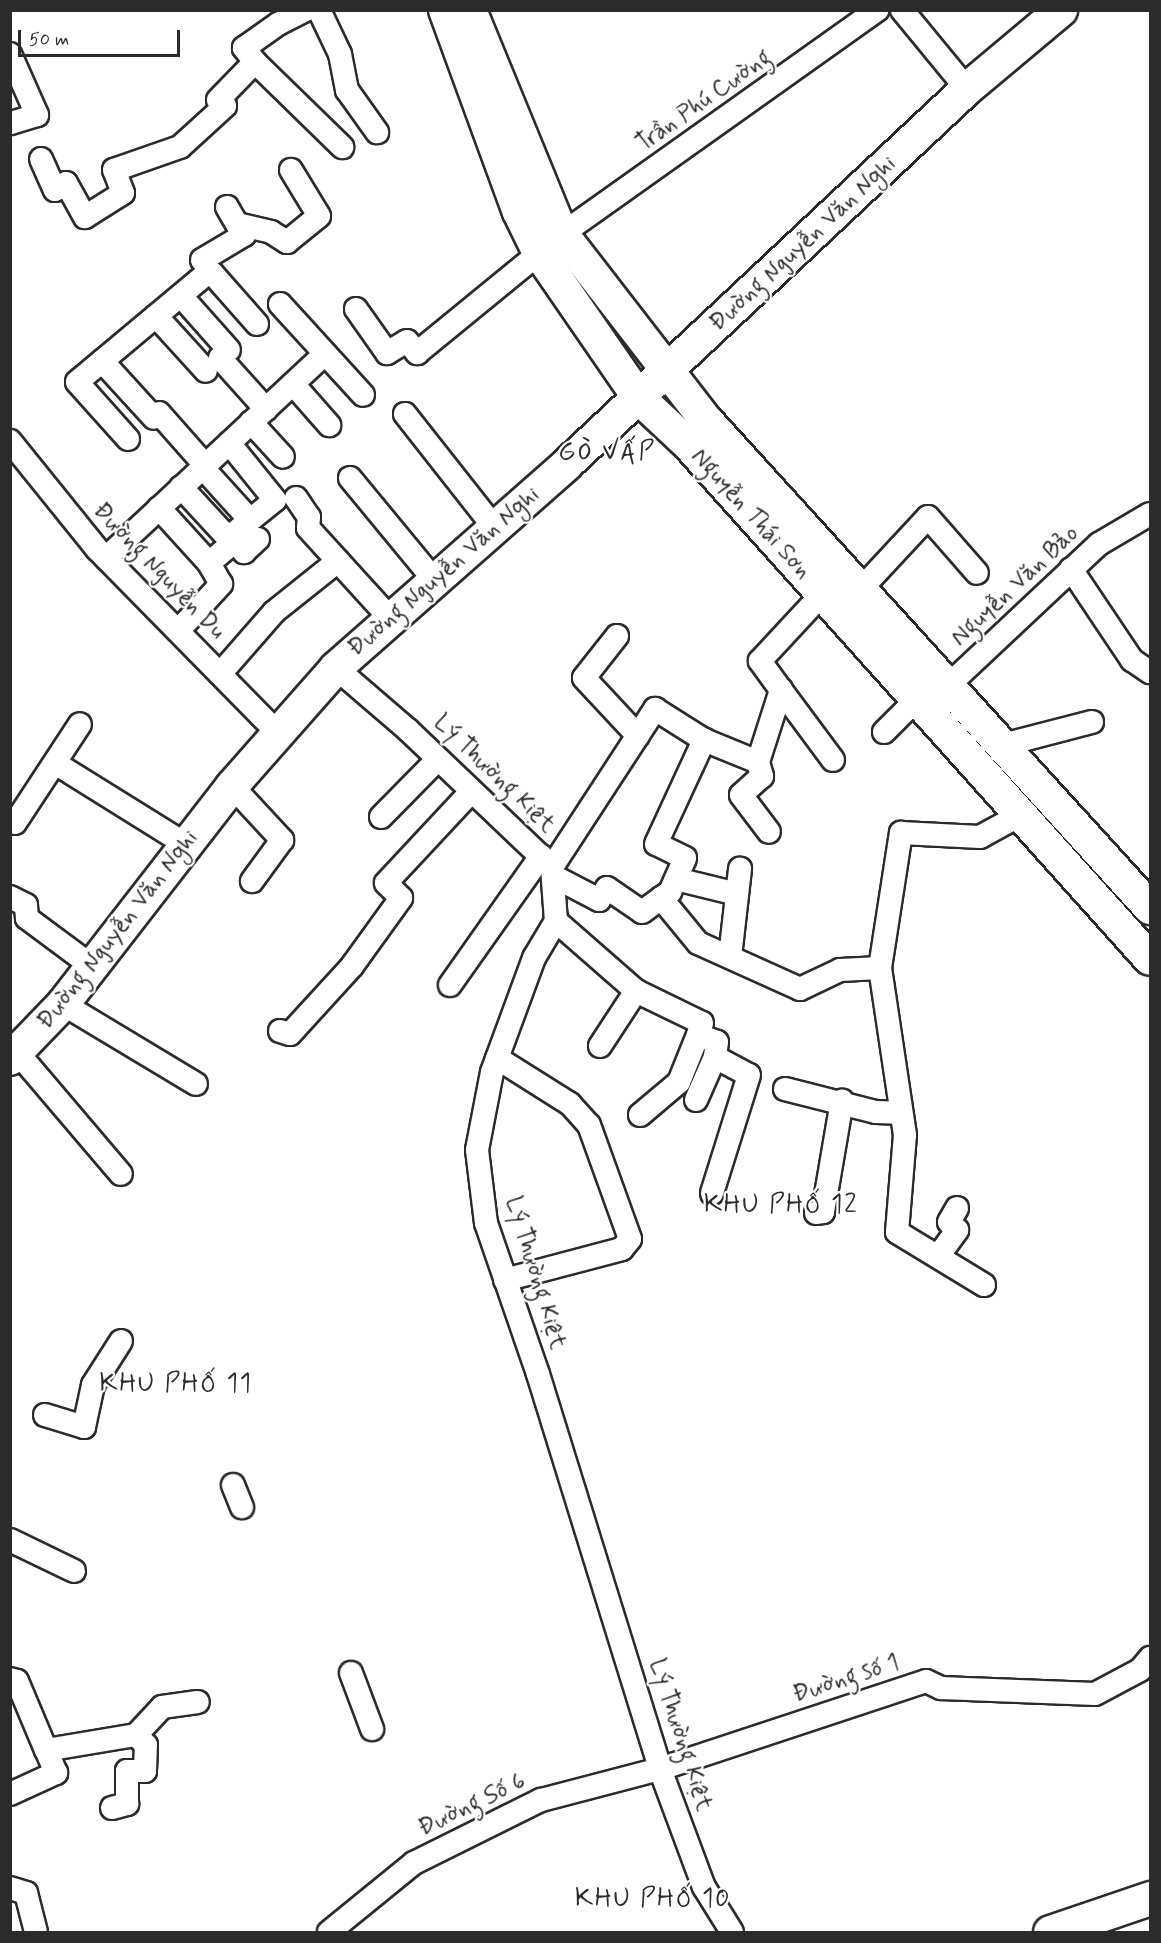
<!DOCTYPE html>
<html>
<head>
<meta charset="utf-8">
<style>
	body { margin:0 }
	#map { position:relative; width:1161px; height:1943px; overflow:hidden; background:#fff; font-family:Mynerve,sans-serif }
	div>[style] { position:absolute }
	.roads { filter:drop-shadow(2px 0 #2b2b2b) drop-shadow(-2px 0 #2b2b2b) drop-shadow(0 2px #2b2b2b) drop-shadow(0 -2px #2b2b2b) }
	.street>* { height:22px; margin:-11px; padding:0 11px; transform-origin:11px; border-radius:11px; background:#fff }
	.secondary>* { height:32px; margin:-16px; padding:0 16px; transform-origin:16px; border-radius:16px; background:#fff }
	.primary>* { height:33px; margin:-16.5px; padding:0 16.5px; transform-origin:16.5px; border-radius:16.5px; background:#fff }
	span { translate:-50% -50%; white-space:nowrap; text-align:center; line-height:1.15; -webkit-text-stroke:4.5px #fff; paint-order:stroke }
	.street-label { font-size:24px; color:#2b2b2b }
	.neighbourhood-label { font-size:26px; color:#2b2b2b; letter-spacing:1.5px }
	.frame { position:absolute; inset:0; border:12px solid #2b2b2b; pointer-events:none }
	.scale { position:absolute; left:18px; top:30px; width:162px; height:27px; box-sizing:border-box; border:3px solid #2b2b2b; border-top:0; padding-left:8px; font-size:18px; line-height:21px; white-space:nowrap; color:#2b2b2b; -webkit-text-stroke:4px #fff; paint-order:stroke }
</style>
</head>
<body>
<div id="map">
	<div class="roads">
		<div class="street">
			<div style="left:319px;top:10px;width:49px;rotate:64.5deg"></div>
			<div style="left:340px;top:54px;width:37px;rotate:79deg"></div>
			<div style="left:347px;top:90px;width:52px;rotate:54.5deg"></div>
			<div style="left:902px;top:10px;width:102px;rotate:50.6deg"></div>
			<div style="left:10px;top:54px;width:67px;rotate:66.1deg"></div>
			<div style="left:37px;top:115px;width:28px;rotate:163deg"></div>
			<div style="left:255px;top:62px;width:122px;rotate:44.3deg"></div>
			<div style="left:218px;top:100px;width:53px;rotate:-45.8deg"></div>
			<div style="left:255px;top:62px;width:18px;rotate:-128deg"></div>
			<div style="left:244px;top:48px;width:42px;rotate:-35.2deg"></div>
			<div style="left:278px;top:24px;width:31px;rotate:-27deg"></div>
			<div style="left:41px;top:159px;width:34px;rotate:66deg"></div>
			<div style="left:55px;top:190px;width:13px;rotate:-32deg"></div>
			<div style="left:66px;top:183px;width:39px;rotate:61deg"></div>
			<div style="left:85px;top:217px;width:45px;rotate:-32.3deg"></div>
			<div style="left:123px;top:193px;width:25px;rotate:-111deg"></div>
			<div style="left:114px;top:170px;width:70px;rotate:-19.2deg"></div>
			<div style="left:180px;top:147px;width:61px;rotate:-42.3deg"></div>
			<div style="left:227px;top:207px;width:20px;rotate:60deg"></div>
			<div style="left:237px;top:224px;width:35px;rotate:13deg"></div>
			<div style="left:271px;top:232px;width:19px;rotate:32deg"></div>
			<div style="left:287px;top:242px;width:41px;rotate:-39.1deg"></div>
			<div style="left:319px;top:216px;width:54px;rotate:-121.3deg"></div>
			<div style="left:562px;top:234px;width:387px;rotate:-35.4deg"></div>
			<div style="left:202px;top:260px;width:49px;rotate:-30.8deg"></div>
			<div style="left:244px;top:235px;width:13px;rotate:-122deg"></div>
			<div style="left:181px;top:296px;width:72px;rotate:48.4deg"></div>
			<div style="left:280px;top:304px;width:123px;rotate:47.6deg"></div>
			<div style="left:356px;top:309px;width:54px;rotate:54.8deg"></div>
			<div style="left:387px;top:353px;width:23px;rotate:-31deg"></div>
			<div style="left:407px;top:341px;width:16px;rotate:50deg"></div>
			<div style="left:417px;top:353px;width:158px;rotate:-39.3deg"></div>
			<div style="left:156px;top:316px;width:74px;rotate:47.7deg"></div>
			<div style="left:220px;top:358px;width:69px;rotate:48deg"></div>
			<div style="left:102px;top:361px;width:77px;rotate:47.6deg"></div>
			<div style="left:293px;top:384px;width:55px;rotate:48.7deg"></div>
			<div style="left:159px;top:413px;width:69px;rotate:48.5deg"></div>
			<div style="left:405px;top:414px;width:144px;rotate:51.8deg"></div>
			<div style="left:251px;top:422px;width:47px;rotate:47.6deg"></div>
			<div style="left:128px;top:439px;width:76px;rotate:-131.8deg"></div>
			<div style="left:77px;top:382px;width:167px;rotate:-39.9deg"></div>
			<div style="left:205px;top:275px;width:7px;rotate:-16deg"></div>
			<div style="left:212px;top:273px;width:68px;rotate:48.6deg"></div>
			<div style="left:10px;top:441px;width:139px;rotate:51.1deg"></div>
			<div style="left:97px;top:549px;width:257px;rotate:45.5deg"></div>
			<div style="left:203px;top:468px;width:70px;rotate:47.9deg"></div>
			<div style="left:350px;top:478px;width:132px;rotate:50.5deg"></div>
			<div style="left:181px;top:487px;width:69px;rotate:47.3deg"></div>
			<div style="left:296px;top:498px;width:23px;rotate:56deg"></div>
			<div style="left:309px;top:517px;width:11px;rotate:95deg"></div>
			<div style="left:308px;top:528px;width:122px;rotate:47.7deg"></div>
			<div style="left:159px;top:508px;width:74px;rotate:47.7deg"></div>
			<div style="left:231px;top:536px;width:21px;rotate:51deg"></div>
			<div style="left:244px;top:552px;width:19px;rotate:-43deg"></div>
			<div style="left:106px;top:558px;width:298px;rotate:-43deg"></div>
			<div style="left:1071px;top:569px;width:110px;rotate:56.2deg"></div>
			<div style="left:1132px;top:660px;width:22px;rotate:34deg"></div>
			<div style="left:861px;top:589px;width:98px;rotate:-47.1deg"></div>
			<div style="left:928px;top:517px;width:74px;rotate:48.8deg"></div>
			<div style="left:178px;top:631px;width:64px;rotate:-47.5deg"></div>
			<div style="left:221px;top:584px;width:24px;rotate:-120deg"></div>
			<div style="left:209px;top:563px;width:26px;rotate:-40deg"></div>
			<div style="left:229px;top:546px;width:8px;rotate:-97deg"></div>
			<div style="left:228px;top:538px;width:60px;rotate:-39deg"></div>
			<div style="left:275px;top:500px;width:73px;rotate:-128.9deg"></div>
			<div style="left:617px;top:636px;width:53px;rotate:128.2deg"></div>
			<div style="left:584px;top:678px;width:79px;rotate:47deg"></div>
			<div style="left:336px;top:668px;width:94px;rotate:40.7deg"></div>
			<div style="left:407px;top:729px;width:200px;rotate:43.6deg"></div>
			<div style="left:552px;top:867px;width:54px;rotate:85.8deg"></div>
			<div style="left:556px;top:921px;width:43px;rotate:120.7deg"></div>
			<div style="left:534px;top:958px;width:121px;rotate:110.2deg"></div>
			<div style="left:492px;top:1072px;width:79px;rotate:100.9deg"></div>
			<div style="left:477px;top:1150px;width:74px;rotate:83deg"></div>
			<div style="left:486px;top:1223px;width:160px;rotate:71deg"></div>
			<div style="left:538px;top:1374px;width:413px;rotate:72.8deg"></div>
			<div style="left:660px;top:1769px;width:126px;rotate:69.6deg"></div>
			<div style="left:704px;top:1887px;width:53px;rotate:58.1deg"></div>
			<div style="left:220px;top:674px;width:82px;rotate:-48.9deg"></div>
			<div style="left:274px;top:612px;width:82px;rotate:-38.6deg"></div>
			<div style="left:781px;top:690px;width:87px;rotate:53.4deg"></div>
			<div style="left:938px;top:695px;width:221px;rotate:-43.2deg"></div>
			<div style="left:1099px;top:544px;width:59px;rotate:-30.5deg"></div>
			<div style="left:884px;top:732px;width:45px;rotate:-45deg"></div>
			<div style="left:1003px;top:745px;width:92px;rotate:-14.5deg"></div>
			<div style="left:758px;top:762px;width:15px;rotate:74deg"></div>
			<div style="left:762px;top:776px;width:28px;rotate:138deg"></div>
			<div style="left:741px;top:795px;width:46px;rotate:52.9deg"></div>
			<div style="left:55px;top:763px;width:153px;rotate:31.9deg"></div>
			<div style="left:232px;top:786px;width:74px;rotate:47.2deg"></div>
			<div style="left:282px;top:840px;width:51px;rotate:126.2deg"></div>
			<div style="left:381px;top:817px;width:81px;rotate:-45.5deg"></div>
			<div style="left:15px;top:823px;width:118px;rotate:-56.7deg"></div>
			<div style="left:552px;top:867px;width:189px;rotate:-56.9deg"></div>
			<div style="left:655px;top:709px;width:58px;rotate:32.3deg"></div>
			<div style="left:704px;top:740px;width:58px;rotate:22.2deg"></div>
			<div style="left:758px;top:762px;width:76px;rotate:-72.3deg"></div>
			<div style="left:781px;top:690px;width:36px;rotate:-126deg"></div>
			<div style="left:760px;top:661px;width:91px;rotate:-47.2deg"></div>
			<div style="left:553px;top:876px;width:52px;rotate:27.6deg"></div>
			<div style="left:599px;top:900px;width:14px;rotate:-56deg"></div>
			<div style="left:607px;top:888px;width:42px;rotate:34.4deg"></div>
			<div style="left:642px;top:912px;width:24px;rotate:-36deg"></div>
			<div style="left:661px;top:898px;width:58px;rotate:50.6deg"></div>
			<div style="left:698px;top:943px;width:112px;rotate:24.3deg"></div>
			<div style="left:800px;top:989px;width:44px;rotate:-25.4deg"></div>
			<div style="left:840px;top:970px;width:40px;rotate:-2.9deg"></div>
			<div style="left:676px;top:879px;width:63px;rotate:13.8deg"></div>
			<div style="left:10px;top:897px;width:18px;rotate:27deg"></div>
			<div style="left:26px;top:905px;width:13px;rotate:86deg"></div>
			<div style="left:27px;top:918px;width:82px;rotate:36.6deg"></div>
			<div style="left:661px;top:898px;width:11px;rotate:-34deg"></div>
			<div style="left:670px;top:892px;width:37px;rotate:-66deg"></div>
			<div style="left:685px;top:858px;width:32px;rotate:-154deg"></div>
			<div style="left:656px;top:844px;width:115px;rotate:-65.2deg"></div>
			<div style="left:556px;top:921px;width:106px;rotate:41.2deg"></div>
			<div style="left:636px;top:991px;width:73px;rotate:25.9deg"></div>
			<div style="left:702px;top:1023px;width:13px;rotate:108deg"></div>
			<div style="left:698px;top:1035px;width:20px;rotate:20deg"></div>
			<div style="left:717px;top:1042px;width:15px;rotate:98deg"></div>
			<div style="left:715px;top:1057px;width:38px;rotate:28deg"></div>
			<div style="left:749px;top:1075px;width:124px;rotate:107.4deg"></div>
			<div style="left:730px;top:957px;width:89px;rotate:-83.5deg"></div>
			<div style="left:450px;top:985px;width:158px;rotate:-54.8deg"></div>
			<div style="left:63px;top:1004px;width:155px;rotate:31deg"></div>
			<div style="left:280px;top:1031px;width:10px;rotate:17deg"></div>
			<div style="left:290px;top:1034px;width:92px;rotate:-47.6deg"></div>
			<div style="left:352px;top:966px;width:84px;rotate:-54.2deg"></div>
			<div style="left:401px;top:898px;width:21px;rotate:-135deg"></div>
			<div style="left:386px;top:883px;width:125px;rotate:-47deg"></div>
			<div style="left:600px;top:1046px;width:66px;rotate:-56.8deg"></div>
			<div style="left:17px;top:1052px;width:160px;rotate:49.6deg"></div>
			<div style="left:497px;top:1058px;width:86px;rotate:32.2deg"></div>
			<div style="left:570px;top:1104px;width:28px;rotate:48deg"></div>
			<div style="left:589px;top:1125px;width:121px;rotate:70.2deg"></div>
			<div style="left:630px;top:1239px;width:13px;rotate:129deg"></div>
			<div style="left:622px;top:1249px;width:121px;rotate:165.2deg"></div>
			<div style="left:785px;top:1089px;width:94px;rotate:14.2deg"></div>
			<div style="left:876px;top:1112px;width:24px;rotate:2deg"></div>
			<div style="left:696px;top:1100px;width:47px;rotate:-66.2deg"></div>
			<div style="left:640px;top:1115px;width:51px;rotate:-40.2deg"></div>
			<div style="left:679px;top:1082px;width:51px;rotate:-68deg"></div>
			<div style="left:816px;top:1213px;width:7px;rotate:-8deg"></div>
			<div style="left:823px;top:1212px;width:113px;rotate:-80.3deg"></div>
			<div style="left:939px;top:1255px;width:31px;rotate:-54deg"></div>
			<div style="left:957px;top:1230px;width:11px;rotate:-135deg"></div>
			<div style="left:949px;top:1222px;width:16px;rotate:-60deg"></div>
			<div style="left:984px;top:1285px;width:102px;rotate:-148.7deg"></div>
			<div style="left:897px;top:1232px;width:97px;rotate:-85.3deg"></div>
			<div style="left:905px;top:1135px;width:169px;rotate:-98.5deg"></div>
			<div style="left:880px;top:968px;width:137px;rotate:-81.2deg"></div>
			<div style="left:901px;top:833px;width:79px;rotate:2.9deg"></div>
			<div style="left:980px;top:837px;width:46px;rotate:-28.8deg"></div>
			<div style="left:45px;top:1415px;width:41px;rotate:17.1deg"></div>
			<div style="left:84px;top:1427px;width:43px;rotate:-77.9deg"></div>
			<div style="left:93px;top:1385px;width:52px;rotate:-57.5deg"></div>
			<div style="left:233px;top:1485px;width:24px;rotate:68deg"></div>
			<div style="left:10px;top:1540px;width:71px;rotate:25.8deg"></div>
			<div style="left:351px;top:1673px;width:60px;rotate:69.4deg"></div>
			<div style="left:10px;top:1679px;width:7px;rotate:16deg"></div>
			<div style="left:17px;top:1681px;width:75px;rotate:67.2deg"></div>
			<div style="left:46px;top:1750px;width:91px;rotate:-9.5deg"></div>
			<div style="left:136px;top:1735px;width:38px;rotate:-47deg"></div>
			<div style="left:162px;top:1707px;width:36px;rotate:-8deg"></div>
			<div style="left:10px;top:1794px;width:51px;rotate:-24.5deg"></div>
			<div style="left:56px;top:1773px;width:25px;rotate:-113deg"></div>
			<div style="left:112px;top:1808px;width:16px;rotate:-15deg"></div>
			<div style="left:127px;top:1804px;width:33px;rotate:-90deg"></div>
			<div style="left:127px;top:1771px;width:18px"></div>
			<div style="left:145px;top:1771px;width:26px;rotate:-88deg"></div>
			<div style="left:146px;top:1745px;width:14px;rotate:-135deg"></div>
			<div style="left:10px;top:1888px;width:17px;rotate:17deg"></div>
			<div style="left:26px;top:1893px;width:40px;rotate:75.6deg"></div>
			<div style="left:329px;top:1932px;width:109px;rotate:-39.1deg"></div>
			<div style="left:414px;top:1863px;width:142px;rotate:-26.4deg"></div>
			<div style="left:541px;top:1800px;width:123px;rotate:-14.6deg"></div>
			<div style="left:660px;top:1769px;width:280px;rotate:-18.3deg"></div>
			<div style="left:926px;top:1681px;width:17px;rotate:25deg"></div>
			<div style="left:941px;top:1688px;width:154px;rotate:2.2deg"></div>
			<div style="left:1095px;top:1694px;width:51px;rotate:-28.1deg"></div>
			<div style="left:1140px;top:1670px;width:16px;rotate:-50deg"></div>
		</div>
		<div class="secondary">
			<div style="left:445px;top:10px;width:215px;rotate:69.9deg"></div>
			<div style="left:519px;top:212px;width:46px;rotate:64deg"></div>
			<div style="left:539px;top:253px;width:176px;rotate:55.4deg"></div>
			<div style="left:639px;top:398px;width:69px;rotate:43.2deg"></div>
			<div style="left:689px;top:445px;width:690px;rotate:48.11deg"></div>
			<div style="left:470px;top:10px;width:242px;rotate:67.7deg"></div>
			<div style="left:562px;top:234px;width:235px;rotate:52.3deg"></div>
			<div style="left:706px;top:420px;width:660px;rotate:47.7deg"></div>
			<div style="left:10px;top:1059px;width:76px;rotate:-46.1deg"></div>
			<div style="left:63px;top:1004px;width:276px;rotate:-52.2deg"></div>
			<div style="left:232px;top:786px;width:157px;rotate:-48.6deg"></div>
			<div style="left:336px;top:668px;width:307px;rotate:-41.4deg"></div>
			<div style="left:566px;top:465px;width:550px;rotate:-43.16deg"></div>
			<div style="left:967px;top:89px;width:123px;rotate:-40deg"></div>
		</div>
		<div class="primary">
			<div style="left:1050px;top:1932px;width:106px;rotate:-18.8deg"></div>
		</div>
	</div>
	<div class="street-label">
		<span style="left:704px;top:101px;rotate:-35deg">Trần Phú Cường</span>
		<span style="left:803px;top:244px;rotate:-43deg">Đường Nguyễn Văn Nghi</span>
		<span style="left:751px;top:514px;rotate:48deg">Nguyễn Thái Sơn</span>
		<span style="left:159px;top:571px;rotate:46deg">Đường Nguyễn Du</span>
		<span style="left:444px;top:572px;rotate:-41deg">Đường Nguyễn Văn Nghi</span>
		<span style="left:1015px;top:586px;rotate:-43deg">Nguyễn Văn Bảo</span>
		<span style="left:494px;top:774px;rotate:44deg">Lý Thường Kiệt</span>
		<span style="left:118px;top:930px;rotate:-52deg">Đường Nguyễn Văn Nghi</span>
		<span style="left:535px;top:1273px;rotate:73deg">Lý Thường Kiệt</span>
		<span style="left:846px;top:1679px;rotate:-18deg">Đường số 1</span>
		<span style="left:680px;top:1735px;rotate:72deg">Lý Thường Kiệt</span>
		<span style="left:472px;top:1805px;rotate:-26deg">Đường Số 6</span>
	</div>
	<div class="neighbourhood-label">
		<span style="left:607px;top:453px">GÒ VẤP</span>
		<span style="left:781px;top:1206px">KHU PHỐ 12</span>
		<span style="left:176px;top:1385px">KHU PHỐ 11</span>
		<span style="left:653px;top:1900px">KHU PHỐ 10</span>
	</div>
	<div class="frame"></div>
	<div class="scale">50 m</div>
</div>
</body>
</html>
